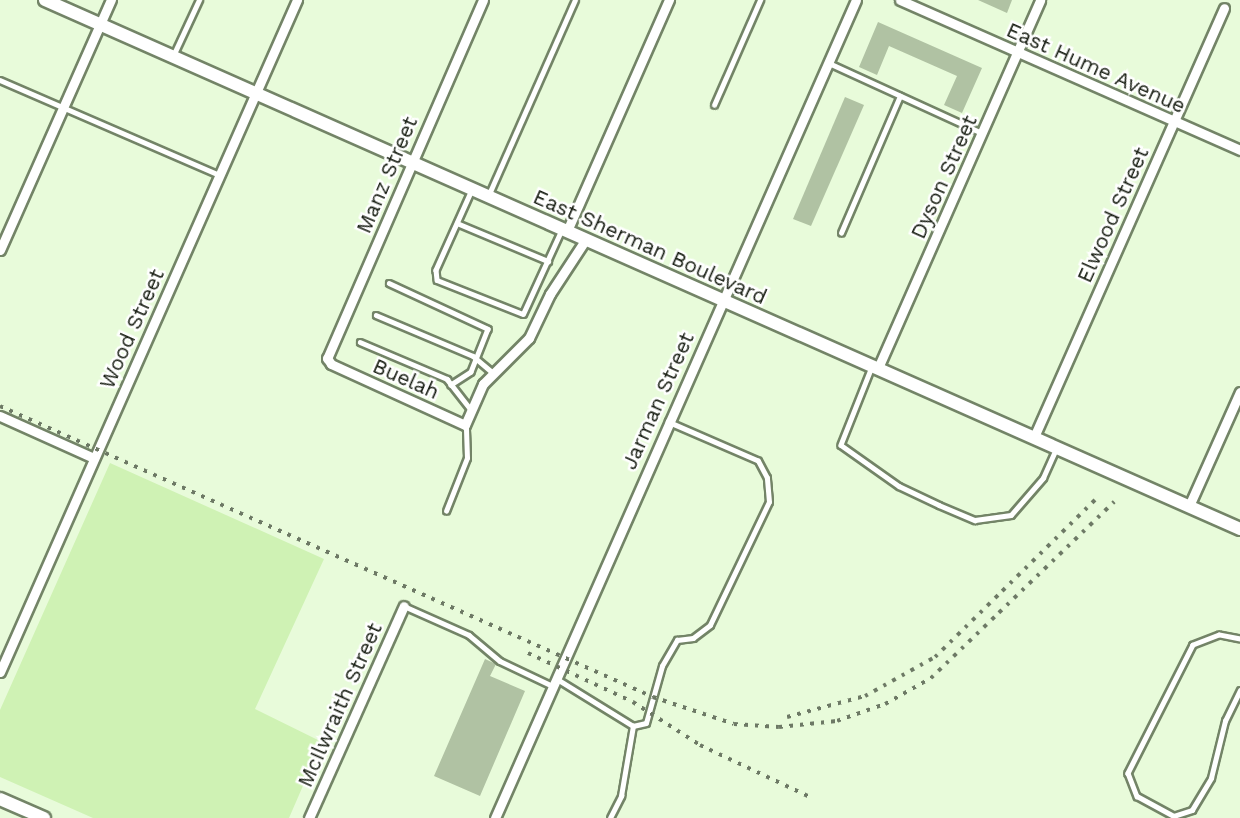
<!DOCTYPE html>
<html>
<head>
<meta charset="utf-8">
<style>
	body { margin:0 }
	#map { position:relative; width:1240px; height:818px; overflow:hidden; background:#e8fbda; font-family:"Work Sans",sans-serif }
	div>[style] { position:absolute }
	.green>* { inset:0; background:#cff2b4 }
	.building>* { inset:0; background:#b0c2a3 }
	.roads { filter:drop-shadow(2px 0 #738467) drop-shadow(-2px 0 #738467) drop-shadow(0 2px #738467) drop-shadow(0 -2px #738467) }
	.lane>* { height:4.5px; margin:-2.25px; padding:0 2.25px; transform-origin:2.25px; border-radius:2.25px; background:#fff }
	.street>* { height:9px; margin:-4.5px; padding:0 4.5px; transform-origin:4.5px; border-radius:4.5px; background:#fff }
	.secondary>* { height:12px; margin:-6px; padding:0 6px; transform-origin:6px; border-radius:6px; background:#fff }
	.rail>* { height:3.5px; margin-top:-1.75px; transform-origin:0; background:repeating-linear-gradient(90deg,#6d7965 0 3.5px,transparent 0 10.5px) }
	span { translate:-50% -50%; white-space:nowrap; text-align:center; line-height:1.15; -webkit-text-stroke:5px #fff; paint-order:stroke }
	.street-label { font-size:21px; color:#171d12 }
</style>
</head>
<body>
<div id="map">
	<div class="green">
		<div style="clip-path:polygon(110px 463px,324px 559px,255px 709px,322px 742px,289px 818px,93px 818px,0 777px,0 710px)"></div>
	</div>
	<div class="building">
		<div style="clip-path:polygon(978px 0,1012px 0,1007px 13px)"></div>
		<div style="clip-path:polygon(878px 22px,982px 68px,962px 113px,944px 105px,957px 76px,889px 46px,877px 75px,859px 67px)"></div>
		<div style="clip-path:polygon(845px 97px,864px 105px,811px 226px,793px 219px)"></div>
		<div style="clip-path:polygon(485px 659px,496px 664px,490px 676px,525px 691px,480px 796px,434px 776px)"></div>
	</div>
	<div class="roads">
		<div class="lane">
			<div style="left:173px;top:56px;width:62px;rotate:-65.1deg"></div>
			<div style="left:829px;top:63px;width:166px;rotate:24.6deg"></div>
			<div style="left:0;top:80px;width:240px;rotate:23.4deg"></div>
			<div style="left:714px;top:105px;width:115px;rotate:-66.3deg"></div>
			<div style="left:472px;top:190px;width:88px;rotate:114.2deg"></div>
			<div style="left:436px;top:270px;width:10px;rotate:84deg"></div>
			<div style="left:437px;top:280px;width:92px;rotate:21.6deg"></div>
			<div style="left:523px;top:314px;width:94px;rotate:-65.4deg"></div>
			<div style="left:489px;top:194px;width:212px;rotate:-66.1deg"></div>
			<div style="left:457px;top:223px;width:99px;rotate:22.7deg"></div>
			<div style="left:841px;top:233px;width:149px;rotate:-66.7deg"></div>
			<div style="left:389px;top:283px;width:109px;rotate:24.9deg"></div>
			<div style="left:488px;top:329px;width:46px;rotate:111.6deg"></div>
			<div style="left:471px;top:372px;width:24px;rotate:147deg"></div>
			<div style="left:376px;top:315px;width:105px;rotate:22.9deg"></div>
			<div style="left:473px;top:356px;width:26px;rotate:40deg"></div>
			<div style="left:360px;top:342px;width:95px;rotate:23deg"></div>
			<div style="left:447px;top:379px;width:39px;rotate:52deg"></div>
			<div style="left:872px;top:367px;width:84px;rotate:111.7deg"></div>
			<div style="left:841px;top:445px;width:71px;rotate:35.3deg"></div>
			<div style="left:899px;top:486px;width:44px;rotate:25.4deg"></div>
			<div style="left:939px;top:505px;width:39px;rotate:23deg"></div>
			<div style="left:975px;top:520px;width:36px;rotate:-8deg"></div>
			<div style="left:1011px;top:515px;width:49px;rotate:-49.1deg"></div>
			<div style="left:1043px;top:478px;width:32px;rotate:-66deg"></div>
			<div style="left:446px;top:511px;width:57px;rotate:-68.4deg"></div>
			<div style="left:467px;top:458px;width:32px;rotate:-92deg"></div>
			<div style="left:404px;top:606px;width:71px;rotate:24deg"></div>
			<div style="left:469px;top:635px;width:40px;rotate:40deg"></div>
			<div style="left:500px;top:661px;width:59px;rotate:25.3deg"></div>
			<div style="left:1240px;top:639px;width:21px;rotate:-169deg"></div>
			<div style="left:1219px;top:635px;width:28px;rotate:159deg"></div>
			<div style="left:1193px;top:645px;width:144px;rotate:116.9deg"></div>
			<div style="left:1128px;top:773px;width:25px;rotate:69deg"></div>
			<div style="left:1137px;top:796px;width:42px;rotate:28.4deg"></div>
			<div style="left:1174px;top:816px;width:19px;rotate:-18deg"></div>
			<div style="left:1192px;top:810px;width:37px;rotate:-59deg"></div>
			<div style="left:1211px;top:778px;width:59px;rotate:-76.2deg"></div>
			<div style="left:1225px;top:721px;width:34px;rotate:-64deg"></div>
			<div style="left:557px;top:679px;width:89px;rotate:31.7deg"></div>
			<div style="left:633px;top:726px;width:13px;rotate:-13deg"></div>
			<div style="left:646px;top:723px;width:59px;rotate:-74.3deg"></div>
			<div style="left:662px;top:666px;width:30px;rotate:-60deg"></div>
			<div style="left:677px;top:640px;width:16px;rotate:-7deg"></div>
			<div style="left:693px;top:638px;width:21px;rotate:-37deg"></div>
			<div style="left:710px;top:625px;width:136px;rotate:-64.4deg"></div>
			<div style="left:769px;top:502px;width:24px;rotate:-95deg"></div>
			<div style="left:767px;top:478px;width:19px;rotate:-118deg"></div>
			<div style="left:758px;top:461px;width:98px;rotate:-156.6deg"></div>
			<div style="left:610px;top:818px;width:25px;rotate:-63deg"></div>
			<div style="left:621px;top:796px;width:71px;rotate:-80.3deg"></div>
		</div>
		<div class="street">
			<div style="left:483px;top:0;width:391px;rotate:113.5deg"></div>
			<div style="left:327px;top:358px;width:7px;rotate:56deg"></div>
			<div style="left:331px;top:364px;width:147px;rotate:24.5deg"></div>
			<div style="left:465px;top:425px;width:45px;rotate:-66.3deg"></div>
			<div style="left:483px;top:384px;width:65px;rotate:-45deg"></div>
			<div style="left:529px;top:338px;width:49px;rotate:-64.5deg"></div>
			<div style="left:550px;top:294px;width:66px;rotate:-56.8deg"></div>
			<div style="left:900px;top:0;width:372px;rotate:23.8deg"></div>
			<div style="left:567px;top:231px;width:253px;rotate:-66.2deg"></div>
			<div style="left:0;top:250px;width:274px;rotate:-66.1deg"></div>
			<div style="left:878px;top:368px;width:402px;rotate:-66.2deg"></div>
			<div style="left:0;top:416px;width:103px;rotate:24.1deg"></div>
			<div style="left:1034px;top:437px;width:469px;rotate:-66.1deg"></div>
			<div style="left:1189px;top:506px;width:125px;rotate:-65.9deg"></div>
			<div style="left:0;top:672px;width:735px;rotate:-66.16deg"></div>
			<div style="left:309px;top:818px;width:232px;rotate:-65.9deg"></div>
			<div style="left:495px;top:818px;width:894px;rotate:-66.19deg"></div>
		</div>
		<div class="secondary">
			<div style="left:45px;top:0;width:1307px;rotate:23.88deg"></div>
			<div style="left:0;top:799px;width:48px;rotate:23.4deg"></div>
		</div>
	</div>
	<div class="rail">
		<div style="left:0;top:406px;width:715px;rotate:24.02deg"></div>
		<div style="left:653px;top:697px;width:85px;rotate:18.4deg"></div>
		<div style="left:734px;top:724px;width:45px;rotate:3.8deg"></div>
		<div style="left:779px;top:727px;width:58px;rotate:-5.9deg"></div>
		<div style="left:837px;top:721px;width:51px;rotate:-19.5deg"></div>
		<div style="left:885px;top:704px;width:53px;rotate:-29.5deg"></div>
		<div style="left:931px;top:678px;width:254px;rotate:-43.9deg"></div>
		<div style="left:528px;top:653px;width:116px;rotate:25deg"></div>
		<div style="left:633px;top:702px;width:80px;rotate:32.7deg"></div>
		<div style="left:700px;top:745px;width:122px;rotate:25.3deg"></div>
		<div style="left:787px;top:717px;width:81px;rotate:-15.1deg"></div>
		<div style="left:865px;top:696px;width:80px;rotate:-29.1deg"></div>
		<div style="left:935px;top:657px;width:230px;rotate:-44.5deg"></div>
	</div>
	<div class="street-label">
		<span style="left:1096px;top:68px;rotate:24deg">East Hume Avenue</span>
		<span style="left:387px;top:175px;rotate:-67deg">Manz Street</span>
		<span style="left:944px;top:177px;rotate:-66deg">Dyson Street</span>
		<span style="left:1113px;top:215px;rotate:-66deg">Elwood Street</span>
		<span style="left:650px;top:247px;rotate:24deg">East Sherman Boulevard</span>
		<span style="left:132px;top:329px;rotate:-66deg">Wood Street</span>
		<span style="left:406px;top:379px;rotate:24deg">Buelah</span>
		<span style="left:658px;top:401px;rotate:-66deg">Jarman Street</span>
		<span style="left:340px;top:705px;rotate:-66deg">McIlwraith Street</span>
	</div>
</div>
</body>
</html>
